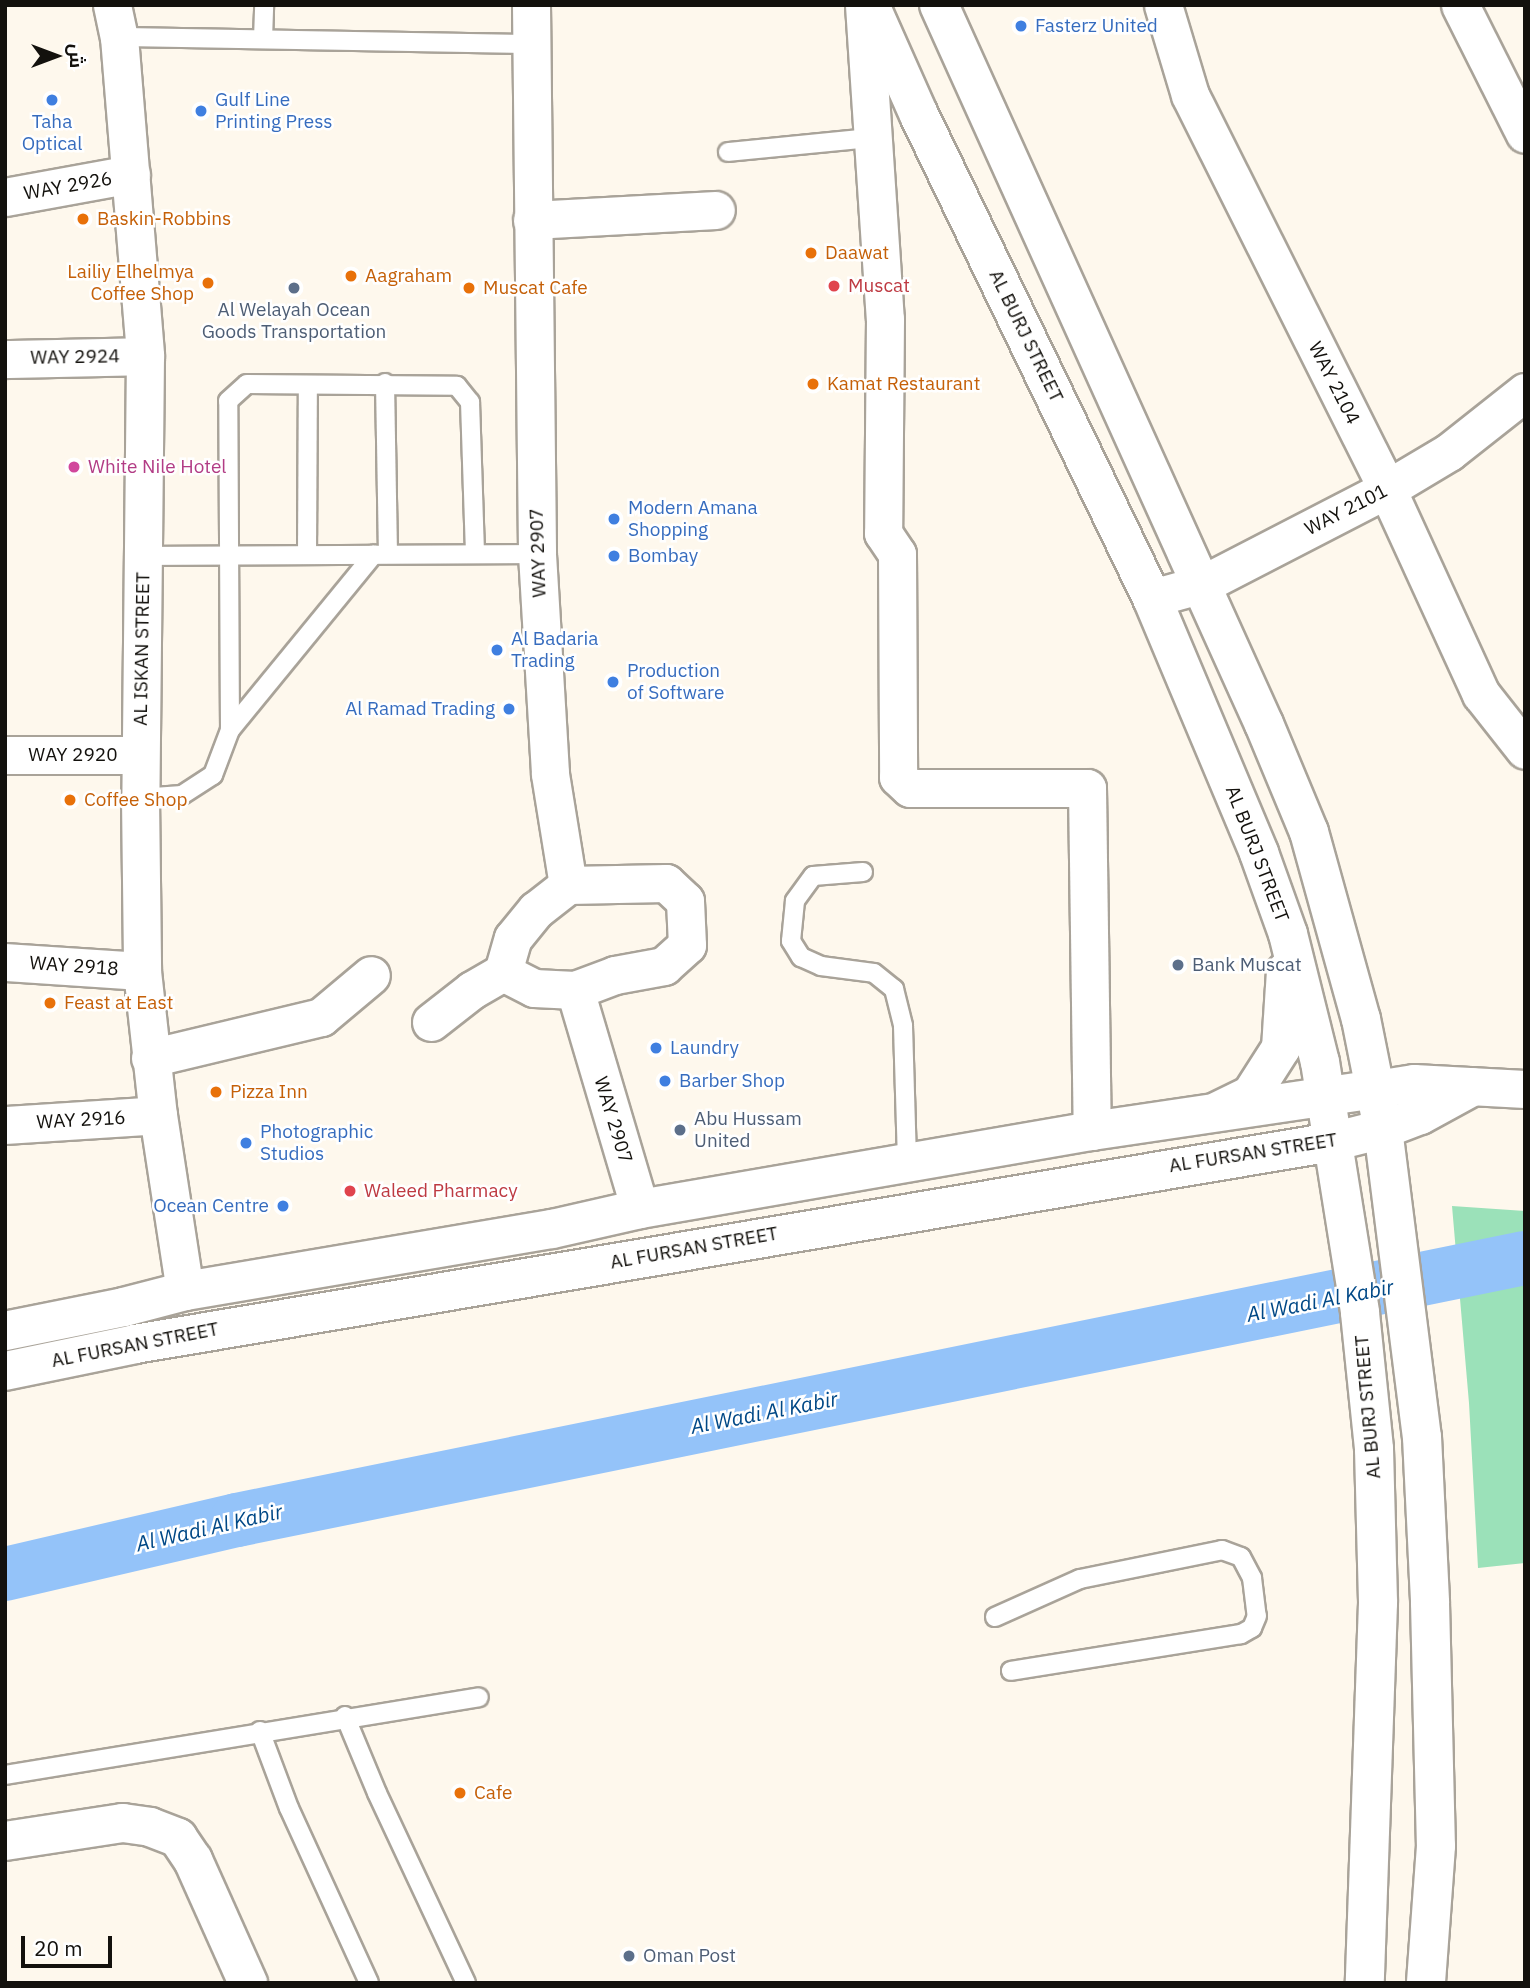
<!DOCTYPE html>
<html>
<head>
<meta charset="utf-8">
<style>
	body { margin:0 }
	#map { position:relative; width:1530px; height:1988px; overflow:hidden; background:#fef8ed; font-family:"IBM Plex Sans",Cairo,sans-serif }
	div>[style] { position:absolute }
	.green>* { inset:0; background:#9be1b9 }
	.river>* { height:54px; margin:-27px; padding:0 27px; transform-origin:27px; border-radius:27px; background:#94c3f9 }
	.roads { filter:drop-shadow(2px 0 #a9a399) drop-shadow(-2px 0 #a9a399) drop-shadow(0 2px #a9a399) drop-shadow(0 -2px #a9a399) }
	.service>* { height:18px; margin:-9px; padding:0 9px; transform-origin:9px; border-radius:9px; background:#fff }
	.minor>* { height:37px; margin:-18.5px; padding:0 18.5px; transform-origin:18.5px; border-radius:18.5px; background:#fff }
	.tertiary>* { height:38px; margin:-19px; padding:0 19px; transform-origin:19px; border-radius:19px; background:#fff }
	.secondary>* { height:38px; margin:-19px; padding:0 19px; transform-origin:19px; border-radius:19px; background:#fff }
	.dots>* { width:19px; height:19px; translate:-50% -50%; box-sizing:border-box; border:4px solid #fff; border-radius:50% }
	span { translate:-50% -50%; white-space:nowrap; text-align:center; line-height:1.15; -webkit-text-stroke:5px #fff; paint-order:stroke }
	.shop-label { font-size:19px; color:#366cbe }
	.left { translate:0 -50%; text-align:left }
	.right { translate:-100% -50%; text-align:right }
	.street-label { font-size:19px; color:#13110d }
	.food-label { font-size:19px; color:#c56008 }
	.health-label { font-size:19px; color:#be3a42 }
	.service-label { font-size:19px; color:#4e5e75 }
	.hotel-label { font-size:19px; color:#b23c85 }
	.water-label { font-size:21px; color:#004886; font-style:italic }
	.frame { position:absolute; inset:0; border:7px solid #13110d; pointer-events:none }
	.north { position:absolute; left:21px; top:21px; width:70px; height:70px; -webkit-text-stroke:5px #fff; paint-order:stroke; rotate:90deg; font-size:19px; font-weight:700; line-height:28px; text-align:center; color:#13110d }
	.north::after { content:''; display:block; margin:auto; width:24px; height:32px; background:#13110d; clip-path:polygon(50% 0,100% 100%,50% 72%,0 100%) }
	.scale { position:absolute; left:21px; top:1936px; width:91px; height:32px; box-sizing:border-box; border:4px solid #13110d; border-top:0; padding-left:9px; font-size:21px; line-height:24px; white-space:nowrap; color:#13110d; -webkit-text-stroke:5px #fff; paint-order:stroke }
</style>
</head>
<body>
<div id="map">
	<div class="green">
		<div style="clip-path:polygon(1452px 1206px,1525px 1211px,1525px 1563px,1478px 1568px,1469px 1403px)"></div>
	</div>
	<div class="river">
		<div style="left:5px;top:1574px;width:238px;rotate:-13.1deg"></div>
		<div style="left:237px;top:1520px;width:1314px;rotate:-11.5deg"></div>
	</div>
	<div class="roads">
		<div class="service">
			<div style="left:119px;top:37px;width:412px;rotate:1deg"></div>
			<div style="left:263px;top:39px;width:34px;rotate:-88deg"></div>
			<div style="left:728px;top:152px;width:144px;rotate:-5.6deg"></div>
			<div style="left:385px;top:383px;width:171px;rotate:89deg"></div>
			<div style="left:307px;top:555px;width:168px;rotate:-89.7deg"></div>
			<div style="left:143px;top:556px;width:394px;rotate:-0.3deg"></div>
			<div style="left:230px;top:730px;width:329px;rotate:-90.3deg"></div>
			<div style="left:228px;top:401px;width:25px;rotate:-42deg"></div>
			<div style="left:247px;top:384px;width:210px;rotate:0.5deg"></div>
			<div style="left:457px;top:386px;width:21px;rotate:51deg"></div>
			<div style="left:470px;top:402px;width:152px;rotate:88.1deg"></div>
			<div style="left:140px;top:798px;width:42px;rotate:-4.1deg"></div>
			<div style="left:182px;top:795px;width:37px;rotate:-33deg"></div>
			<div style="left:213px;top:775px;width:48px;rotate:-69.3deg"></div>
			<div style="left:230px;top:730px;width:227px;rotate:-50.7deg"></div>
			<div style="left:863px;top:872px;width:50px;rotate:175.4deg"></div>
			<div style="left:813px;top:876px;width:31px;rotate:126deg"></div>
			<div style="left:795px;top:901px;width:40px;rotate:95.7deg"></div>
			<div style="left:791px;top:941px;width:19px;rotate:58deg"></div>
			<div style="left:801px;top:957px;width:22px;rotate:24deg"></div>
			<div style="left:821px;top:966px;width:53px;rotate:7.5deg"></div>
			<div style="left:874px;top:973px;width:26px;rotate:39deg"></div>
			<div style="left:894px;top:989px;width:38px;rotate:76deg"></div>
			<div style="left:903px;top:1026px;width:137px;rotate:88.3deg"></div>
			<div style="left:995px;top:1617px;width:93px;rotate:-24.1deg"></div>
			<div style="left:1080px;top:1579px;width:145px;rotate:-11.5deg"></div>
			<div style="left:1222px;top:1550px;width:20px;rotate:20deg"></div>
			<div style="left:1241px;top:1557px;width:24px;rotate:62deg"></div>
			<div style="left:1252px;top:1578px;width:38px;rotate:83deg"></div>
			<div style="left:1257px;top:1616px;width:13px;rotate:113deg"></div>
			<div style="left:1252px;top:1628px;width:13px;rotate:151deg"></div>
			<div style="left:1241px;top:1634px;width:233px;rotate:170.9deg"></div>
			<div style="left:345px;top:1716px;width:83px;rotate:67.4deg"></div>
			<div style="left:377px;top:1793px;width:210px;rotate:64.9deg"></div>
			<div style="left:260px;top:1731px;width:82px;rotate:69.4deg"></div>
			<div style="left:289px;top:1808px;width:192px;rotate:65.4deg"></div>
			<div style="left:5px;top:1775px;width:480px;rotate:-9.3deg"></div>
		</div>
		<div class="minor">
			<div style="left:112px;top:5px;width:33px;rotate:78deg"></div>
			<div style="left:119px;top:37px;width:320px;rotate:85.3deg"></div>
			<div style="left:145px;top:356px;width:442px;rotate:90.6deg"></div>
			<div style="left:140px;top:798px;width:173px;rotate:89.3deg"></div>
			<div style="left:142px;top:971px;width:145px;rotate:83.7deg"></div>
			<div style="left:158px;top:1115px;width:178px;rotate:81.3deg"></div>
			<div style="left:531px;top:5px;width:549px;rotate:89.37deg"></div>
			<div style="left:537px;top:554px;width:220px;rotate:86.6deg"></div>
			<div style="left:550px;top:774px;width:112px;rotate:80.8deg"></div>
			<div style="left:864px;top:5px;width:315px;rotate:86.2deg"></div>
			<div style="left:885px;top:319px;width:214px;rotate:90.5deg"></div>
			<div style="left:883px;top:533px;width:25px;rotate:56deg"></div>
			<div style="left:897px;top:554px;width:223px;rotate:89.7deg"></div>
			<div style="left:898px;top:777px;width:16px;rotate:43deg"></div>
			<div style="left:910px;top:788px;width:177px"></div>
			<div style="left:1087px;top:788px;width:343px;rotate:89.2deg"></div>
			<div style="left:1163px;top:5px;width:94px;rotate:73.3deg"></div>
			<div style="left:1190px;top:95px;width:441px;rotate:63.4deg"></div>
			<div style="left:1387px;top:489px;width:226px;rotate:65.4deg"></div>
			<div style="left:1481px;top:694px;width:71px;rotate:51.8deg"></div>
			<div style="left:1460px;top:5px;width:144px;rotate:63.3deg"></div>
			<div style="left:5px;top:197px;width:128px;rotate:-10.3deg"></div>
			<div style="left:532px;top:220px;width:184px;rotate:-3.1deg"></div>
			<div style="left:5px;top:359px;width:140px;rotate:-1.2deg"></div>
			<div style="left:1152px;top:598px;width:53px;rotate:-15.4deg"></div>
			<div style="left:1203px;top:584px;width:207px;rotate:-27.3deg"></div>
			<div style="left:1387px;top:489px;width:72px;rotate:-30.8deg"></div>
			<div style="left:1449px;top:452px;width:97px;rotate:-38.3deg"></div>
			<div style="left:5px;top:755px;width:135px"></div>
			<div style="left:666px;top:883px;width:26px;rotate:43deg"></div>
			<div style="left:685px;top:901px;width:44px;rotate:87.4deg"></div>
			<div style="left:687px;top:945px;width:31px;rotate:138deg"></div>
			<div style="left:664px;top:966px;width:50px;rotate:169.6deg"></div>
			<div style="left:615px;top:975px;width:43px;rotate:159.4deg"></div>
			<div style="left:575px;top:990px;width:41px;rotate:-177.2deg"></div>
			<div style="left:534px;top:988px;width:35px;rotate:-153deg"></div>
			<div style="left:503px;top:972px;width:35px;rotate:-74deg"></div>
			<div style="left:513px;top:938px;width:36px;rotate:-51deg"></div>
			<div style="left:536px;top:910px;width:41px;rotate:-38deg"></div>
			<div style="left:568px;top:885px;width:98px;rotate:-1.2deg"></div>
			<div style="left:5px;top:962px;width:137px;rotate:3.8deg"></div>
			<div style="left:575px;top:990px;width:228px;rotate:73.5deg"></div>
			<div style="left:431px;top:1022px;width:52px;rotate:-38deg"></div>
			<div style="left:472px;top:990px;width:36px;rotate:-30deg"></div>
			<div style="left:150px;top:1058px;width:176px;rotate:-13.5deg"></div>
			<div style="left:321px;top:1017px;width:65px;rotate:-40deg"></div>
			<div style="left:1376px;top:1089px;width:38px;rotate:-9deg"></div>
			<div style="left:1414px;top:1083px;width:111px;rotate:3.1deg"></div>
			<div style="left:5px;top:1125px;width:153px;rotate:-3.7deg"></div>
			<div style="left:1383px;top:1129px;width:40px;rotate:-21deg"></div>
			<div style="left:1420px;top:1115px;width:60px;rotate:-28.7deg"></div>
		</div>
		<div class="tertiary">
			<div style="left:5px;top:1331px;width:121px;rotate:-11.4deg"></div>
			<div style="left:124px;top:1307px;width:63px;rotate:-14.7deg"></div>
			<div style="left:185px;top:1291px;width:372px;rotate:-9.6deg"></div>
			<div style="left:552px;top:1229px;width:90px;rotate:-12.8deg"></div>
			<div style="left:640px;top:1209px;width:459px;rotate:-9.8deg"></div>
			<div style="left:1092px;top:1131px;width:287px;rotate:-8.4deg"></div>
			<div style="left:5px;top:1371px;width:133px;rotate:-11.7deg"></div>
			<div style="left:135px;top:1344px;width:1214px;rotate:-9.58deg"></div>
			<div style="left:1332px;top:1142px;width:53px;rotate:-14.3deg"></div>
			<div style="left:5px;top:1841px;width:119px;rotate:-8.7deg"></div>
			<div style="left:123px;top:1823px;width:27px;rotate:8deg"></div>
			<div style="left:150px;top:1827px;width:30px;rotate:21deg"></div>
			<div style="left:178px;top:1838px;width:27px;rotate:56deg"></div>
			<div style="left:193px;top:1860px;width:135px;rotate:65.9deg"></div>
		</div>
		<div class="secondary">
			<div style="left:870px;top:5px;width:120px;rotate:66deg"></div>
			<div style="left:919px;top:115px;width:536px;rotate:64.25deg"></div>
			<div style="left:1152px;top:598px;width:277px;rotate:67.2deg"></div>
			<div style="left:1259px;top:853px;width:86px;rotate:70.3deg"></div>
			<div style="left:1288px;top:934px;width:132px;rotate:76deg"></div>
			<div style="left:1320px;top:1062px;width:254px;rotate:80.9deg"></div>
			<div style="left:1360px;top:1313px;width:137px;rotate:84.1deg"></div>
			<div style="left:1374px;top:1449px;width:154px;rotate:88.5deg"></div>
			<div style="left:1378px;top:1603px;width:380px;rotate:92deg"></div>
			<div style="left:939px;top:5px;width:789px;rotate:65.68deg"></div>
			<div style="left:1264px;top:724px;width:117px;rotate:67.4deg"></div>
			<div style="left:1309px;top:832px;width:194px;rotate:74.5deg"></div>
			<div style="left:1361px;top:1019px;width:112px;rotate:78.7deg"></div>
			<div style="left:1383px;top:1129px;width:310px;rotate:82.8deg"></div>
			<div style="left:1422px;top:1437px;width:166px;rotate:87.2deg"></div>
			<div style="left:1430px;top:1603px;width:243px;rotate:88.6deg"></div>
			<div style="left:1436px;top:1846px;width:137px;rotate:94.2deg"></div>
			<div style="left:1218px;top:1111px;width:37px;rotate:-26deg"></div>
			<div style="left:1251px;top:1095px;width:56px;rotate:-57.4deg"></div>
			<div style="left:1281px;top:1048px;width:77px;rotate:-86.3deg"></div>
		</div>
	</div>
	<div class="dots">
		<div style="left:1021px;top:26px;background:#3f7fe0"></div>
		<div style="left:52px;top:100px;background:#3f7fe0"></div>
		<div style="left:201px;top:111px;background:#3f7fe0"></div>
		<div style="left:83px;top:219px;background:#e8710a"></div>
		<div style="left:811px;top:253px;background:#e8710a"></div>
		<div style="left:351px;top:276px;background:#e8710a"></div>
		<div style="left:208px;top:283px;background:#e8710a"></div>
		<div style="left:834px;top:286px;background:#e0444e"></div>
		<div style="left:294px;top:288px;background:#5c6f8a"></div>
		<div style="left:469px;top:288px;background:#e8710a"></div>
		<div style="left:813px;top:384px;background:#e8710a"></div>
		<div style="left:74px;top:467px;background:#d1479c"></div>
		<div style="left:614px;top:519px;background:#3f7fe0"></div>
		<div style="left:614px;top:556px;background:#3f7fe0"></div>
		<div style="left:497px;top:650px;background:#3f7fe0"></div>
		<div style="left:613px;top:682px;background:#3f7fe0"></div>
		<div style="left:509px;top:709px;background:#3f7fe0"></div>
		<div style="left:70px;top:800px;background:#e8710a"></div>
		<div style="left:1178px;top:965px;background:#5c6f8a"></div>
		<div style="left:50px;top:1003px;background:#e8710a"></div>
		<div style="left:656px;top:1048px;background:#3f7fe0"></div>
		<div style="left:665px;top:1081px;background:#3f7fe0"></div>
		<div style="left:216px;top:1092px;background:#e8710a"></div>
		<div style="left:680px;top:1130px;background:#5c6f8a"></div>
		<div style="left:246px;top:1143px;background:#3f7fe0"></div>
		<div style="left:350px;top:1191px;background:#e0444e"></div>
		<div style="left:283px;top:1206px;background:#3f7fe0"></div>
		<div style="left:460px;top:1793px;background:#e8710a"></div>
		<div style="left:629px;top:1956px;background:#5c6f8a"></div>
	</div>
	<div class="shop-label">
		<span class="left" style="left:1035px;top:26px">Fasterz United</span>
		<span class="left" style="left:215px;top:111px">Gulf Line<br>Printing Press</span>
		<span style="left:52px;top:133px">Taha<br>Optical</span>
		<span class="left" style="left:628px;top:519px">Modern Amana<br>Shopping</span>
		<span class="left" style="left:628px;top:556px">Bombay</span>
		<span class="left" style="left:511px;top:650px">Al Badaria<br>Trading</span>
		<span class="left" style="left:627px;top:682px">Production<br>of Software</span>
		<span class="right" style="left:495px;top:709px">Al Ramad Trading</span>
		<span class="left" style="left:670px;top:1048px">Laundry</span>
		<span class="left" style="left:679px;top:1081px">Barber Shop</span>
		<span class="left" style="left:260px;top:1143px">Photographic<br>Studios</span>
		<span class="right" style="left:269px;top:1206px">Ocean Centre</span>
	</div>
	<div class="street-label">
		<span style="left:68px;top:186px;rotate:-10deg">WAY 2926</span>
		<span style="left:1026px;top:336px;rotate:64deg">AL BURJ STREET</span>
		<span style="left:75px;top:357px;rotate:-1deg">WAY 2924</span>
		<span style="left:1334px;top:383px;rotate:63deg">WAY 2104</span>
		<span style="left:1346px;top:510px;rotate:-27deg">WAY 2101</span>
		<span style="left:538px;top:553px;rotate:-92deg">WAY 2907</span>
		<span style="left:142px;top:649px;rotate:-89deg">AL ISKAN STREET</span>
		<span style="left:73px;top:755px">WAY 2920</span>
		<span style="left:1257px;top:854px;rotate:69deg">AL BURJ STREET</span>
		<span style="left:74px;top:966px;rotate:4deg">WAY 2918</span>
		<span style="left:81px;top:1120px;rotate:-3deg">WAY 2916</span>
		<span style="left:613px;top:1120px;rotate:73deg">WAY 2907</span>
		<span style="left:1253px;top:1153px;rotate:-9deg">AL FURSAN STREET</span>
		<span style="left:694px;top:1248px;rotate:-10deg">AL FURSAN STREET</span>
		<span style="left:135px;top:1345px;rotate:-11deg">AL FURSAN STREET</span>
		<span style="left:1368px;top:1407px;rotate:-95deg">AL BURJ STREET</span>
	</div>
	<div class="food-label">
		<span class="left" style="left:97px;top:219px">Baskin-Robbins</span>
		<span class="left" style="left:825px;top:253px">Daawat</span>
		<span class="right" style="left:194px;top:283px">Lailiy Elhelmya<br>Coffee Shop</span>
		<span class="left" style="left:365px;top:276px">Aagraham</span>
		<span class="left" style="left:483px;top:288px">Muscat Cafe</span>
		<span class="left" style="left:827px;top:384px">Kamat Restaurant</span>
		<span class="left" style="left:84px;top:800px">Coffee Shop</span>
		<span class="left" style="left:64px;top:1003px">Feast at East</span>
		<span class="left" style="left:230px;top:1092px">Pizza Inn</span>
		<span class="left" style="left:474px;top:1793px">Cafe</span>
	</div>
	<div class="health-label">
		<span class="left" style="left:848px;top:286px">Muscat</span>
		<span class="left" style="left:364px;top:1191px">Waleed Pharmacy</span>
	</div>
	<div class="service-label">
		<span style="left:294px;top:321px">Al Welayah Ocean<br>Goods Transportation</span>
		<span class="left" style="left:1192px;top:965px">Bank Muscat</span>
		<span class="left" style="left:694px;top:1130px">Abu Hussam<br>United</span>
		<span class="left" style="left:643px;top:1956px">Oman Post</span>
	</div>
	<div class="hotel-label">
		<span class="left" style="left:88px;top:467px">White Nile Hotel</span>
	</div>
	<div class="water-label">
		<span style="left:1320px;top:1300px;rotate:-11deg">Al Wadi Al Kabir</span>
		<span style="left:764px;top:1412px;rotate:-11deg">Al Wadi Al Kabir</span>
		<span style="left:209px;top:1527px;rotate:-13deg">Al Wadi Al Kabir</span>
	</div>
	<div class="frame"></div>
	<div class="north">ش</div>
	<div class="scale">20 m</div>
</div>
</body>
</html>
